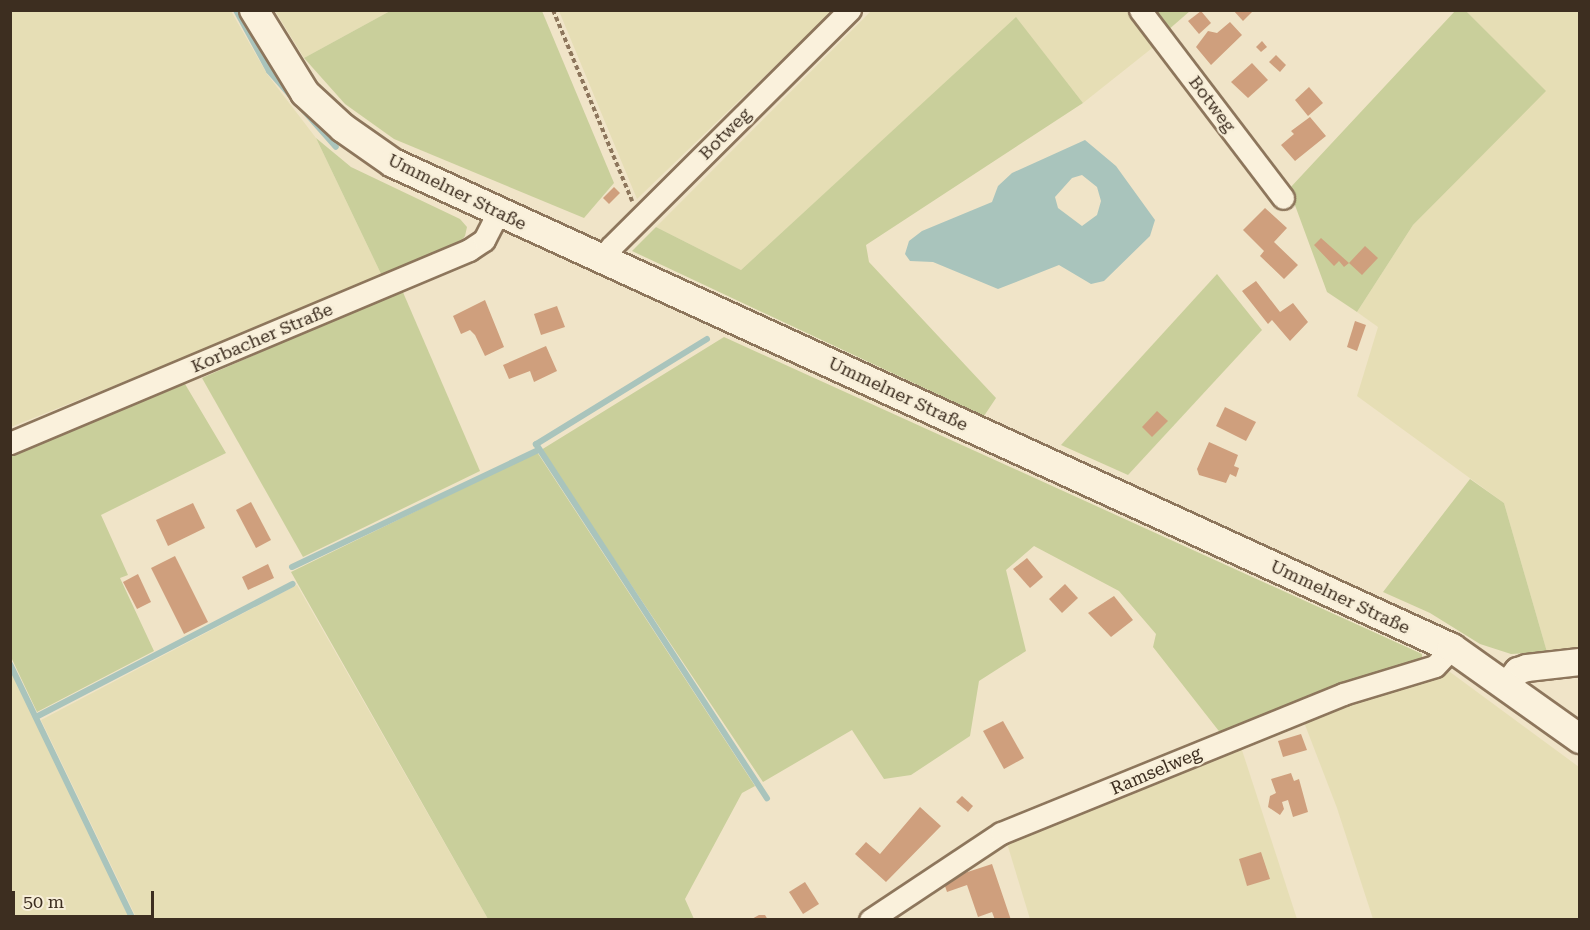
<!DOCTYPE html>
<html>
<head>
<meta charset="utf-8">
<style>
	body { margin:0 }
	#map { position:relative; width:1590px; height:930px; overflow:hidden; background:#f0e4c8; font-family:"Roboto Serif",serif }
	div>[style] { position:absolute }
	.farmland>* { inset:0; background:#e6deb5 }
	.green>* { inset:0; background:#c9cf9b }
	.water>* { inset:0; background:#a9c4bc }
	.stream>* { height:6px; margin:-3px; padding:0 3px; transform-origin:3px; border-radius:3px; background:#a9c4bc }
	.building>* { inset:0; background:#cf9f7d }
	.path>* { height:4px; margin-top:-2px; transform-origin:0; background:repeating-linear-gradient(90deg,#8d765c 0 4.5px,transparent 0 7.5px) }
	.roads { filter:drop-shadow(2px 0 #8d765c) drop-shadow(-2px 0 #8d765c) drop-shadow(0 2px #8d765c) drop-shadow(0 -2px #8d765c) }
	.minor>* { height:21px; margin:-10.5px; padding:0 10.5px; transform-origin:10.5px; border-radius:10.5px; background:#faf1dc }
	.tertiary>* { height:26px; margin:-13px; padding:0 13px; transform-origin:13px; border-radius:13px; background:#faf1dc }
	.secondary>* { height:28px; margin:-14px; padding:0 14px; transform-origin:14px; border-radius:14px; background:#faf1dc }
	span { translate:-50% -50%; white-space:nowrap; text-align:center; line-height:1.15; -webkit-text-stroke:4.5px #f7eed8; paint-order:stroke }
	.street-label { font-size:18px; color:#3d2e20 }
	.frame { position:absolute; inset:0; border:12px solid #3d2e20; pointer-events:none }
	.scale { position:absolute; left:12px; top:891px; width:142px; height:27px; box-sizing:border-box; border:3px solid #3d2e20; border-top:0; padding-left:8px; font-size:18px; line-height:21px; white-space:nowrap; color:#3d2e20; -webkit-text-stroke:4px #f7eed8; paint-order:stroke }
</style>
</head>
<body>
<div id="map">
	<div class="farmland">
		<div style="clip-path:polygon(11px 11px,231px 11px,267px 74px,316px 138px,383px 278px,11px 427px)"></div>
		<div style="clip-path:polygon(275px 11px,390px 11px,304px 58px)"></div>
		<div style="clip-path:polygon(559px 11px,832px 11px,637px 199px)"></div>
		<div style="clip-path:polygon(871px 11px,1128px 11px,1156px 45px,1083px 103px,1016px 18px,741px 270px,656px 227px)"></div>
		<div style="clip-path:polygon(1466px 11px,1579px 11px,1579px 648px,1547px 652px,1504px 503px,1357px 396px,1378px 327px,1357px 312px,1413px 225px,1545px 91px)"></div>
		<div style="clip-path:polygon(297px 585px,488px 919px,137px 919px,41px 720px)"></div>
		<div style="clip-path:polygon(11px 671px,130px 919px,11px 919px)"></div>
		<div style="clip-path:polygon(1450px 672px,1579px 767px,1579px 919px,1373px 919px,1337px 808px,1302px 717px,1344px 701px)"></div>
		<div style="clip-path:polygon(1240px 744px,1297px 919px,1030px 919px,1006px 840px)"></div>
	</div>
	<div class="green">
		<div style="clip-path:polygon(390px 11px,542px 11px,614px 183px,584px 218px,394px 139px,345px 104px,304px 58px)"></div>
		<div style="clip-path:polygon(1150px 11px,1190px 11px,1167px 31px)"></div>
		<div style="clip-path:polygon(1455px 11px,1466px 11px,1546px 91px,1413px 225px,1357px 312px,1327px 292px,1289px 189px)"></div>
		<div style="clip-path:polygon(1016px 17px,1083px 103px,866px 245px,869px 262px,996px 398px,984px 416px,632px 251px,656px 227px,741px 270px)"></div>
		<div style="clip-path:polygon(316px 138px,351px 167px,460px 219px,467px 227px,465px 236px,457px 246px,383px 278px)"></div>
		<div style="clip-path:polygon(1217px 274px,1262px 330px,1128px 475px,1061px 445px)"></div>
		<div style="clip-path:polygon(402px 290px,480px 471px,303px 557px,202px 378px)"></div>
		<div style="clip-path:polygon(724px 337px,1422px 654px,1422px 661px,1222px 735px,1153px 647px,1156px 634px,1119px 591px,1034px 546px,1006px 570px,1026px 651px,979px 681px,970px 736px,911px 775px,884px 779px,852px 730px,763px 782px,541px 450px)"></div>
		<div style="clip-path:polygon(185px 384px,226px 453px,101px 515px,128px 575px,120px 578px,154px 651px,37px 712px,11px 657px,11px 455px)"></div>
		<div style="clip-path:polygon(537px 452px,755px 786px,742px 793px,685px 899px,694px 919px,488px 919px,291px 572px)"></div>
		<div style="clip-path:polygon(1470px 479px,1504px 503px,1547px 652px,1511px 654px,1480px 644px,1430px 613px,1383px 592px)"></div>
	</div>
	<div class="water">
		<div style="clip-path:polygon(evenodd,1085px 140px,1116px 166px,1155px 220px,1150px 236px,1104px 281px,1091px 284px,1059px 265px,998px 289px,933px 262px,910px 261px,905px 254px,909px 241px,922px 231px,992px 202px,998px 186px,1012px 173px,1085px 140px,1082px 175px,1097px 187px,1101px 201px,1097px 215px,1082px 226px,1058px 208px,1055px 197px,1072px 178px,1082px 175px)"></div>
	</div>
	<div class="stream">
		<div style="left:236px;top:10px;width:69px;rotate:61.6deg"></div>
		<div style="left:269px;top:71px;width:101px;rotate:48.6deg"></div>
		<div style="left:707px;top:339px;width:201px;rotate:148.4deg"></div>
		<div style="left:536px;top:444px;width:423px;rotate:56.9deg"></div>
		<div style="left:292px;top:567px;width:272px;rotate:-25.4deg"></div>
		<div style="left:10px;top:664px;width:284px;rotate:64.3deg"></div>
		<div style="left:36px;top:717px;width:289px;rotate:-27.4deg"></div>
	</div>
	<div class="building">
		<div style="clip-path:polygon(1233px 10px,1254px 10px,1243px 21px)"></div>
		<div style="clip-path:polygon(1201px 11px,1211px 23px,1199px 34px,1188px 21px)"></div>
		<div style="clip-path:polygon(1230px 22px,1242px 35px,1211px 65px,1196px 47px,1208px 31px,1217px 33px)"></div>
		<div style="clip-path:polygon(1262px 41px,1267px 47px,1261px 52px,1256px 47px)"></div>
		<div style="clip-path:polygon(1276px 55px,1286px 65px,1280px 72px,1269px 62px)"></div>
		<div style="clip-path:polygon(1252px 63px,1268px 80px,1248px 98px,1231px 82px)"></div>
		<div style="clip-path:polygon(1309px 87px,1323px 103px,1308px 116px,1295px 100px)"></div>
		<div style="clip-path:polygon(1310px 117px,1326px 136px,1295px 161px,1281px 145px,1294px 134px,1291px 131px)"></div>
		<div style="clip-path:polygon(614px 187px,620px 193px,609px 204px,603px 198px)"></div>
		<div style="clip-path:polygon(1265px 208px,1287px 228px,1274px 242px,1298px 265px,1284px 279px,1260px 256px,1264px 251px,1243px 230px)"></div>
		<div style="clip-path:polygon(1321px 238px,1349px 263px,1344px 267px,1339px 261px,1334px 266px,1314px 245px)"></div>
		<div style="clip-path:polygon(1365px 246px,1378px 258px,1362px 275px,1349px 263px)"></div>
		<div style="clip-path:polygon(1256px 281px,1280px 312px,1293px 303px,1308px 322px,1290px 341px,1272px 320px,1268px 324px,1242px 291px)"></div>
		<div style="clip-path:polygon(485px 300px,504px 347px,485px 356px,475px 335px,470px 330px,461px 334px,453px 316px)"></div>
		<div style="clip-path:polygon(557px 306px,565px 327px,541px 335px,534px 314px)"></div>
		<div style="clip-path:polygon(1355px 321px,1366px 325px,1357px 351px,1347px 347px)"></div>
		<div style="clip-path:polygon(546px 346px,557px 371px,534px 382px,530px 371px,509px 379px,503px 365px)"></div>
		<div style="clip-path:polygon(1225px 407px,1256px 422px,1246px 441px,1216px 426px)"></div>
		<div style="clip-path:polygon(1157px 411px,1168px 421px,1152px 437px,1142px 427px)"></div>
		<div style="clip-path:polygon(1209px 442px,1238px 455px,1234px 466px,1239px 468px,1236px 477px,1230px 474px,1226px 483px,1199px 475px,1197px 469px)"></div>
		<div style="clip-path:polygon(251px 502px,271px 540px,256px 548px,236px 510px)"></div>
		<div style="clip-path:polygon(193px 503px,205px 528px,168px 546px,156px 520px)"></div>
		<div style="clip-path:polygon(175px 556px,208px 622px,184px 634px,151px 568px)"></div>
		<div style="clip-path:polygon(1027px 558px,1043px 577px,1030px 588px,1013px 569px)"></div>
		<div style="clip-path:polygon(268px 564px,274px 578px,248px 590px,242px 577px)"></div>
		<div style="clip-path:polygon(138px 574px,151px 602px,137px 609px,123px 582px)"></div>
		<div style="clip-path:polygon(1065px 584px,1078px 598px,1062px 613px,1049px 599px)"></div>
		<div style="clip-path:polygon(1114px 596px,1133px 620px,1111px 637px,1088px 613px)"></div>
		<div style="clip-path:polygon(1003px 721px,1024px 758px,1004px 769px,983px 731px)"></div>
		<div style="clip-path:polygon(1301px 734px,1307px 750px,1283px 757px,1278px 741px)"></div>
		<div style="clip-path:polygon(1291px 773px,1294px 781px,1299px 779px,1308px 812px,1293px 817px,1288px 800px,1282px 802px,1284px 809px,1280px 815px,1268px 807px,1270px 796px,1276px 793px,1271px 779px)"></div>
		<div style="clip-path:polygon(962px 796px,973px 806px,968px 812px,956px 802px)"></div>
		<div style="clip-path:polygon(920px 807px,941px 826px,886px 882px,855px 854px,866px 842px,880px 854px)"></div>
		<div style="clip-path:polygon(1261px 852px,1270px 879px,1247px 886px,1239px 859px)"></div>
		<div style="clip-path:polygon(992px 864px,1011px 920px,995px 920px,992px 912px,978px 917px,967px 885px,947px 892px,943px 880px)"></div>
		<div style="clip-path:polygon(805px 882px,819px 904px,803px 914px,789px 892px)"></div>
		<div style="clip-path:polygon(759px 915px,765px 915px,768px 920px,750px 920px)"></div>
	</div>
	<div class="path">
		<div style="left:553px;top:10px;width:207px;rotate:67.5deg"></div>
	</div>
	<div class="roads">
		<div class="minor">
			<div style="left:1140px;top:10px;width:236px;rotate:52.7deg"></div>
			<div style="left:604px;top:260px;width:15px;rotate:-62deg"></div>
			<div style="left:611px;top:247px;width:337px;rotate:-44.8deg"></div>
			<div style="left:10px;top:443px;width:498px;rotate:-22.8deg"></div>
			<div style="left:469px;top:250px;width:18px;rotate:-34deg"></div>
			<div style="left:484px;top:240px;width:30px;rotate:-63deg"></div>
			<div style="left:870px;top:920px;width:157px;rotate:-33.6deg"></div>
			<div style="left:1001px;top:833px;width:369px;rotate:-22.1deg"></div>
			<div style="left:1343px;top:694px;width:96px;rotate:-16.9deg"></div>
			<div style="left:1435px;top:666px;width:25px;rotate:-47deg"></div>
		</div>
		<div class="tertiary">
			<div style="left:1507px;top:685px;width:18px;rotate:-52deg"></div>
			<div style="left:1518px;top:671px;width:9px;rotate:-18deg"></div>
			<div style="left:1527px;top:668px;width:53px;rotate:-6.5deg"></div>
		</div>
		<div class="secondary">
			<div style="left:254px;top:10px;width:97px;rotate:58.4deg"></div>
			<div style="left:305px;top:93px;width:52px;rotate:42.6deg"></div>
			<div style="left:343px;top:128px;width:61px;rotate:35deg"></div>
			<div style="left:393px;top:163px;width:1165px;rotate:24.61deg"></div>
			<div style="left:1452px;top:648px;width:157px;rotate:35.4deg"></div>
		</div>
	</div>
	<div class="street-label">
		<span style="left:1212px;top:104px;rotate:53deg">Botweg</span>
		<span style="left:725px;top:134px;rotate:-45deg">Botweg</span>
		<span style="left:457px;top:192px;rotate:26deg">Ummelner Straße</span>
		<span style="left:262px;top:338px;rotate:-23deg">Korbacher Straße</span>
		<span style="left:898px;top:394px;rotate:25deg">Ummelner Straße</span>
		<span style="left:1340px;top:597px;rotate:25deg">Ummelner Straße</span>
		<span style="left:1156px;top:771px;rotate:-23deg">Ramselweg</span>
	</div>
	<div class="frame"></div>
	<div class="scale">50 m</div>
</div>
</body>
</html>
